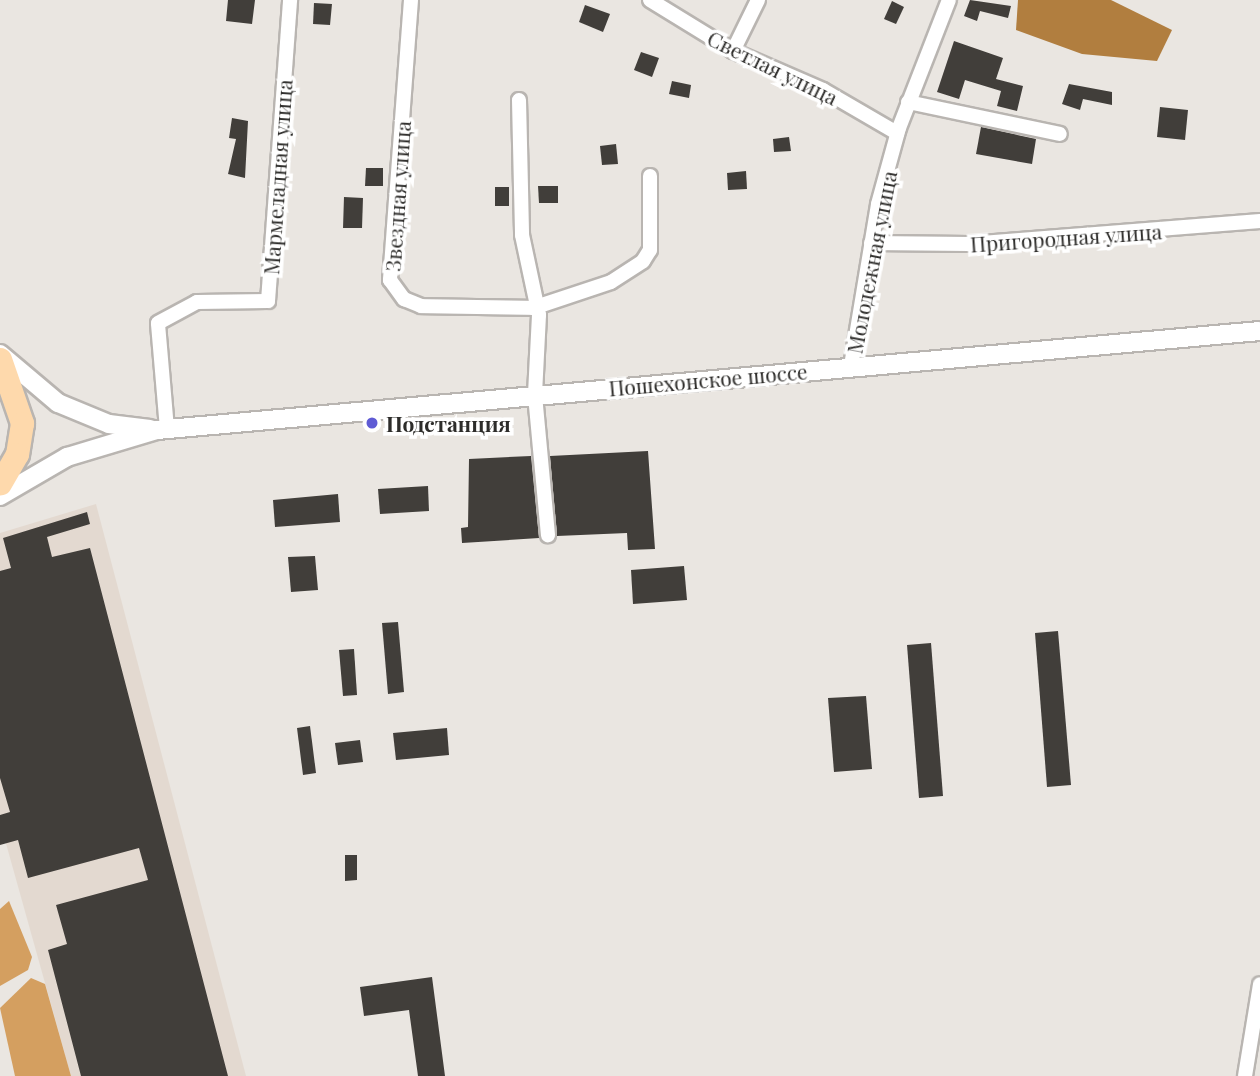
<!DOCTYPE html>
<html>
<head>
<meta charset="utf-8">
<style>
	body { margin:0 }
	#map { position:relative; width:1260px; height:1076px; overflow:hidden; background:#eae6e1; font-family:"Playfair Display",serif }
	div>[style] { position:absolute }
	.built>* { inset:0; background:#e3d9d0 }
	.forest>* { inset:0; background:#d49f60 }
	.water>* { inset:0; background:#b17e3f }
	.building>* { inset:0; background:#413e3a }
	.roads { filter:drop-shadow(2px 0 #b9b5b1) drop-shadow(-2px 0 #b9b5b1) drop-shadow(0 2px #b9b5b1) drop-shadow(0 -2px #b9b5b1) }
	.minor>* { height:14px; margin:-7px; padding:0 7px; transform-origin:7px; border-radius:7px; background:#fff }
	.tertiary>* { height:18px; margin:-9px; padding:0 9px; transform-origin:9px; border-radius:9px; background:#fff }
	.primary>* { height:23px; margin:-11.5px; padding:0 11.5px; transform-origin:11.5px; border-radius:11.5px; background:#fed9ac }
	.dots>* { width:19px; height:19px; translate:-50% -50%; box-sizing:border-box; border:4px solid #fff; border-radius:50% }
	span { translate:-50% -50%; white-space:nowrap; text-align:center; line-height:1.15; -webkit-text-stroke:7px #fff; paint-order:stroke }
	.street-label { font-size:21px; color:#2d2c2a }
	.poi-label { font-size:21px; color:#2d2c2a; font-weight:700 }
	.left { translate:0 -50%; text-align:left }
</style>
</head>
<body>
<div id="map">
	<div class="built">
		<div style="clip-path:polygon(96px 504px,246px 1076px,71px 1076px,0 822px,0 533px)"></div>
	</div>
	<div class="forest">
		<div style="clip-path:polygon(9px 901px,32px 957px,28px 970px,0 986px,0 909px)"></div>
		<div style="clip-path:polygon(31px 978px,45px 984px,71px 1076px,15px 1076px,0 1008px)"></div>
	</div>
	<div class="water">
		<div style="clip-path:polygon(1018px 0,1111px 0,1172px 30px,1157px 61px,1082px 54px,1016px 30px)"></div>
	</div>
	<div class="building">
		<div style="clip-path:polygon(228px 0,255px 0,252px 24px,226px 21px)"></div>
		<div style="clip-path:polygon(970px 0,1011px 6px,1008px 18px,980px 11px,977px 21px,964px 16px)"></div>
		<div style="clip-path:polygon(892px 1px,904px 7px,896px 24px,884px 19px)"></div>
		<div style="clip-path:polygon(314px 3px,332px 4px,330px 25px,313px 24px)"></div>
		<div style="clip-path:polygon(585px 5px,610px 14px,603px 32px,579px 22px)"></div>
		<div style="clip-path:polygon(954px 41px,1003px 58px,996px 79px,1023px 86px,1017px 111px,997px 106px,1001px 91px,965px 80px,959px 99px,937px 92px)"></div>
		<div style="clip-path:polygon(641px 52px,659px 58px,652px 77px,634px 70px)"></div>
		<div style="clip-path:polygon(672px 81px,691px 85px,689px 98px,669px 94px)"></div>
		<div style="clip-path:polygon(1069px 84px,1112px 92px,1112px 105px,1083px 99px,1080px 110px,1062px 104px)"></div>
		<div style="clip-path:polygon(1160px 107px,1188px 110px,1185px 140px,1157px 137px)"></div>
		<div style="clip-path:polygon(232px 118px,248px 121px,245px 178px,228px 174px,236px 139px,229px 138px)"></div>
		<div style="clip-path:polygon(981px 127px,1036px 139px,1032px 164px,976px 154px)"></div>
		<div style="clip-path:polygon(789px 137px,791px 151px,774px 152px,773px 139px)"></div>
		<div style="clip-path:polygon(616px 144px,618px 164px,602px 165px,600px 146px)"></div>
		<div style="clip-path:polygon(366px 168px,383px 168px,383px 186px,365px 186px)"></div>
		<div style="clip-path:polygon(746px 171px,747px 189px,728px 190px,727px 173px)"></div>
		<div style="clip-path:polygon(538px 186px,558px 186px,558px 203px,539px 203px)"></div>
		<div style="clip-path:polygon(495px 187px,509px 187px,509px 206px,495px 206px)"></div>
		<div style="clip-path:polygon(344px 197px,363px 198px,362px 228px,343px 228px)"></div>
		<div style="clip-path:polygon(648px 451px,655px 549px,628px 550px,627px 533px,557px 536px,550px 456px)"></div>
		<div style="clip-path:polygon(531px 456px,539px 538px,462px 543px,461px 528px,468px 527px,469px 459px)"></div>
		<div style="clip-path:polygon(428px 486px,429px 511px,380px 514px,378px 489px)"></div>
		<div style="clip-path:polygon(338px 494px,340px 522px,275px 527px,273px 500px)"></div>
		<div style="clip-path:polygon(87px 512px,90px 524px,47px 537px,52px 557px,90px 548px,228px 1076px,81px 1076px,48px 950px,67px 944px,56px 905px,148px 880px,139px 848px,28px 878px,18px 840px,0 845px,0 815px,10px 812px,0 778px,0 571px,11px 568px,3px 538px)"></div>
		<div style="clip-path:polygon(315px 556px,318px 590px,291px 592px,288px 557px)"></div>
		<div style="clip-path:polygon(684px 566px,687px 600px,633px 604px,631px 570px)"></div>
		<div style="clip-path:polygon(398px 622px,404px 692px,388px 694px,382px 623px)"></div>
		<div style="clip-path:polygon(1058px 631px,1071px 785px,1047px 787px,1035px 633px)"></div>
		<div style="clip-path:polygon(931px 643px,943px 796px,919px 798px,907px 645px)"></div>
		<div style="clip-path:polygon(354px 649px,357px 695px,343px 696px,339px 650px)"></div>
		<div style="clip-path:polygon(866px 696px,872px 769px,834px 772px,828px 698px)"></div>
		<div style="clip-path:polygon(310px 726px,316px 773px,303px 775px,297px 728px)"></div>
		<div style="clip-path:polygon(447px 728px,449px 755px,396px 760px,393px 733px)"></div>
		<div style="clip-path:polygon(360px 740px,363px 762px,338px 765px,335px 743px)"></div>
		<div style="clip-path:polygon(345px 855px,357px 855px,357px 880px,345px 881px)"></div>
		<div style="clip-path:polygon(432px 977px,445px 1076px,418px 1076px,409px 1010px,364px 1016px,360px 987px)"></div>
	</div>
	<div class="roads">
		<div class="minor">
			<div style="left:411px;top:0;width:281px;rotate:94.3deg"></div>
			<div style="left:390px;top:280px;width:24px;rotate:54deg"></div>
			<div style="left:404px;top:299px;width:18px;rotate:22deg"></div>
			<div style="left:421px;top:306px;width:112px;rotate:1deg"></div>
			<div style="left:650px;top:0;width:97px;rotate:31.6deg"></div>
			<div style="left:733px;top:51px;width:98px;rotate:23.4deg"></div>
			<div style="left:823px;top:90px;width:86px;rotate:30.2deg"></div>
			<div style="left:733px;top:51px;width:57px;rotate:-63.9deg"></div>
			<div style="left:519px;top:100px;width:135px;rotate:88.7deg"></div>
			<div style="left:522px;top:235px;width:82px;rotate:78deg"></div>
			<div style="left:539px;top:315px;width:80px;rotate:92.9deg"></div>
			<div style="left:535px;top:395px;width:141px;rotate:84.7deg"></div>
			<div style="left:908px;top:102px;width:155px;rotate:11.9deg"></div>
			<div style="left:871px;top:243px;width:98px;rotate:0.6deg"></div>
			<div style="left:969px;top:244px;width:292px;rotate:-4.5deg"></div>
			<div style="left:533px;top:308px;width:82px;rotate:-18.4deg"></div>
			<div style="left:611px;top:282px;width:38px;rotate:-33deg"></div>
			<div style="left:643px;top:261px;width:13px;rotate:-58deg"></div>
			<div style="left:650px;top:250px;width:74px;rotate:-90deg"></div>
			<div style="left:851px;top:366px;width:164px;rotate:-80.5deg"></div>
			<div style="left:878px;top:204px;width:79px;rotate:-74.6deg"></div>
			<div style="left:899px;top:128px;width:137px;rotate:-68.7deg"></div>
			<div style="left:167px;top:429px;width:106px;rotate:-94.9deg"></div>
			<div style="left:158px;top:323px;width:44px;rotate:-28.3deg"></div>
			<div style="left:197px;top:302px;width:71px;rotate:-0.8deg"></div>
			<div style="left:268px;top:301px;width:302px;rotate:-85.8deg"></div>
			<div style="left:1245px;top:1076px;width:93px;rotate:-80.7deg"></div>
		</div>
		<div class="tertiary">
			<div style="left:0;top:354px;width:76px;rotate:40.2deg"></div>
			<div style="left:58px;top:403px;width:55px;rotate:22.4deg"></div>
			<div style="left:109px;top:424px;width:41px;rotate:7deg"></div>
			<div style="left:0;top:496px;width:78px;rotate:-30.2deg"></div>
			<div style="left:67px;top:457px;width:94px;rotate:-16.7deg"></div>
			<div style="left:157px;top:430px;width:1107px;rotate:-5.13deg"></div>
		</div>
		<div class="primary">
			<div style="left:0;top:359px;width:68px;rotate:71deg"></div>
			<div style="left:22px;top:423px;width:31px;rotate:99deg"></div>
			<div style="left:17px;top:454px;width:34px;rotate:120deg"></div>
		</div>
	</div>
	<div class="dots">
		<div style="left:372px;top:423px;background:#5f5bd4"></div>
	</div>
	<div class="street-label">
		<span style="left:773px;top:67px;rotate:26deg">Светлая улица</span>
		<span style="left:277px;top:177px;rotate:-86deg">Мармеладная улица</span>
		<span style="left:397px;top:196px;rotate:-86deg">Звездная улица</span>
		<span style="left:1066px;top:237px;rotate:-4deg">Пригородная улица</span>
		<span style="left:871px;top:262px;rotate:-79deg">Молодежная улица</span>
		<span style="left:708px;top:379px;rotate:-5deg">Пошехонское шоссе</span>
	</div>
	<div class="poi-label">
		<span class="left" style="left:386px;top:423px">Подстанция</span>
	</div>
</div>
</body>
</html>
